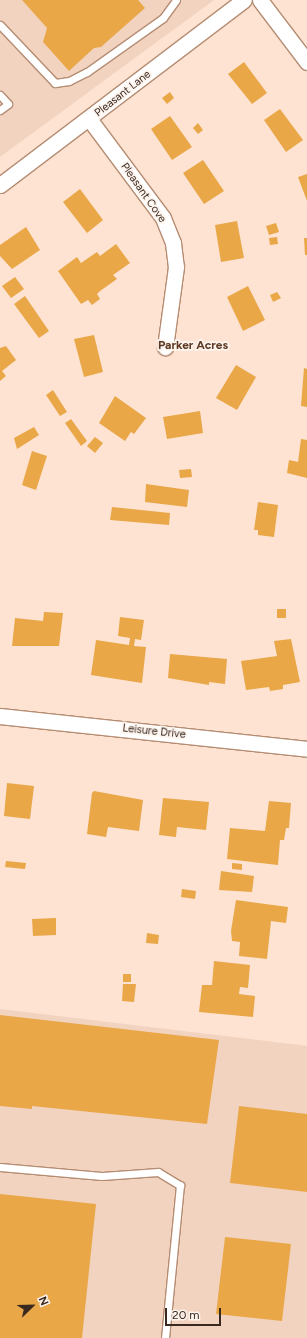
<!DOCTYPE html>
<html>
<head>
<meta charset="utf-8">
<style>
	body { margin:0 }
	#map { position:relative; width:307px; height:1338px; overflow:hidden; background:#fee3d2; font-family:Figtree,sans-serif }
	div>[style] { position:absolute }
	.built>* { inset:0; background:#f1d3c0 }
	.building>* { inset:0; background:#e9a748 }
	.roads { filter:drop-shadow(1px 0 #b58c72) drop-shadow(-1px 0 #b58c72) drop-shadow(0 1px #b58c72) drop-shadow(0 -1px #b58c72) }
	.lane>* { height:7px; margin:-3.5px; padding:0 3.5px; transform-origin:3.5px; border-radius:3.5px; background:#fff }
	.street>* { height:15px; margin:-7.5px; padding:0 7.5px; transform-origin:7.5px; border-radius:7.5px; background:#fff }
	span { translate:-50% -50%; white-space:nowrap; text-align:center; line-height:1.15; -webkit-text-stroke:3.5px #fdf4ee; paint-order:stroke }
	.street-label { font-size:11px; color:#3a291f }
	.neighbourhood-label { font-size:12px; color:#5e3a23; font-weight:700 }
	.north { position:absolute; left:12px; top:1286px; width:40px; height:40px; -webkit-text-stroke:3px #fdf4ee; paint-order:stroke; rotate:67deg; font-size:11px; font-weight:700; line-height:16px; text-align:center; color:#3a291f }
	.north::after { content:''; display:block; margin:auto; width:14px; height:18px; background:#3a291f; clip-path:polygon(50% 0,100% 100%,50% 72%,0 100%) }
	.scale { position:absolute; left:165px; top:1308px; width:56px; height:18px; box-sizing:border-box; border:2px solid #3a291f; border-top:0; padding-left:5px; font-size:12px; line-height:14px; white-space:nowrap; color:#3a291f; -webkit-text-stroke:3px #fdf4ee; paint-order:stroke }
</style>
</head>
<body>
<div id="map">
	<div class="built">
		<div style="clip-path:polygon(0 0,214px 0,0 157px)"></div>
		<div style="clip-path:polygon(0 1009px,307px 1046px,307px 1338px,0 1338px)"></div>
	</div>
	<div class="building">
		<div style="clip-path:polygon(22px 0,138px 0,145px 8px,101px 47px,94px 48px,69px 71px,43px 42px,47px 28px)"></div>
		<div style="clip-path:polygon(244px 62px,267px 93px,252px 104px,228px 74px)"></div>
		<div style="clip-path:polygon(170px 92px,174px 98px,167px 104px,162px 98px)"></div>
		<div style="clip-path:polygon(280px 109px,303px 140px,286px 152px,264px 120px)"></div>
		<div style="clip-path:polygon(170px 116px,192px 147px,172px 160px,151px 129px)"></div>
		<div style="clip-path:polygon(198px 123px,203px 130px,198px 134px,193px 128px)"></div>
		<div style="clip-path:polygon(203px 160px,224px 191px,204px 204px,183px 173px)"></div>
		<div style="clip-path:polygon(307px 174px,307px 201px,298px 177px)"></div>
		<div style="clip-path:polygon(80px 189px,103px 220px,87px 233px,63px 202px)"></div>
		<div style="clip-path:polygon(237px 221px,244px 258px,221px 262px,215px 225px)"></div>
		<div style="clip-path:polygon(276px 223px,279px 232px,269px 235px,266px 226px)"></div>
		<div style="clip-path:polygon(26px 227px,40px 250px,12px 269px,0 256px,0 245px)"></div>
		<div style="clip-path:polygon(277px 237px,278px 244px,270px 245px,269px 238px)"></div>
		<div style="clip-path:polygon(304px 238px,307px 238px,307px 255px,305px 255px)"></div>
		<div style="clip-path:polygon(116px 244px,130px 263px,113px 275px,117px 279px,100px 291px,97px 294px,100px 299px,92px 305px,88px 300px,81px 304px,58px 271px,77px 257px,81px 263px,97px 252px,100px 256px)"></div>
		<div style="clip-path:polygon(15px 277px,24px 289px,11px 298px,2px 286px)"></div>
		<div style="clip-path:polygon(248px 286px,265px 320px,243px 331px,227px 297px)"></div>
		<div style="clip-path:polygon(277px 292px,281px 298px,273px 302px,270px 295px)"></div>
		<div style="clip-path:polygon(25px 296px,49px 331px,39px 338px,14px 304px)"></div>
		<div style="clip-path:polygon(94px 335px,103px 372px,84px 377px,74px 339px)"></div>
		<div style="clip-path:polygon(6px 346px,16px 360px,2px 371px,6px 376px,0 381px,0 348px)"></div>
		<div style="clip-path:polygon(236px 365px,256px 377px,237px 410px,216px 398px)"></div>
		<div style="clip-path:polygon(304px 368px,307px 369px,307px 407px,301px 406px)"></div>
		<div style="clip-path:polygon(53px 390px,67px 412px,60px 416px,46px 395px)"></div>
		<div style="clip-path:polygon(115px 396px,146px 418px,134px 434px,131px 432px,125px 441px,99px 423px)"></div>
		<div style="clip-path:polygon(200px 411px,203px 433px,167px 439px,163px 417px)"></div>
		<div style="clip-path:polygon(71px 419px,87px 441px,81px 446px,65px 423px)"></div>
		<div style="clip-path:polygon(34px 427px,39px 435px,17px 449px,14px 438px)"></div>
		<div style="clip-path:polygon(95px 437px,103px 443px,95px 453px,87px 446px)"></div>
		<div style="clip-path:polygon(301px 439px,307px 440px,307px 478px,287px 473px,289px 460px,298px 462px)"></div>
		<div style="clip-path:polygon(32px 451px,47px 456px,36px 490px,22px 485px)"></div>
		<div style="clip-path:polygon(191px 469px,192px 477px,180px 478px,179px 470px)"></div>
		<div style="clip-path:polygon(146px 484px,189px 490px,187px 507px,145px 502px)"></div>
		<div style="clip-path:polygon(258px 502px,278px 505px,274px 537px,258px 535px,258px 530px,254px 530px)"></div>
		<div style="clip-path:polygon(112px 507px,170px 513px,169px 525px,110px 520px)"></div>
		<div style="clip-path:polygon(277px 609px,286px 609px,286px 618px,277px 618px)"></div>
		<div style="clip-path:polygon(44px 612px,63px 613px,59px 646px,12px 646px,15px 618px,43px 621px)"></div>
		<div style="clip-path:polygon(120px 617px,144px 620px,141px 640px,135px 639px,134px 646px,146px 647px,142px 683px,91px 675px,96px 640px,129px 645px,130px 638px,118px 636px)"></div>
		<div style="clip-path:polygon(291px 639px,300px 682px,283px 685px,283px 689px,270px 691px,269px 687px,246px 690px,241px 661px,277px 656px,274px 641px)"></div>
		<div style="clip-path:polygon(170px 654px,227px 659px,225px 684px,209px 682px,209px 685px,168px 678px)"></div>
		<div style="clip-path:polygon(7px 783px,34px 786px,30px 819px,4px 816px)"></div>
		<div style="clip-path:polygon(94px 791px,143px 800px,139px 831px,108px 827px,106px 837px,87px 834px,92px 793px)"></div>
		<div style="clip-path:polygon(163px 798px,209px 802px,206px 830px,177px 827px,176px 837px,159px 835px)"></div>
		<div style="clip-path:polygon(269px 801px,291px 803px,289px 828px,286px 828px,284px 840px,280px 840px,278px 865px,227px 859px,230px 828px,265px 831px)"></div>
		<div style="clip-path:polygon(6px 861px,26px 863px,25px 869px,5px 867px)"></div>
		<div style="clip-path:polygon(232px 863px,242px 864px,242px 870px,232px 869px)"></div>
		<div style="clip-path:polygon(221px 871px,254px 876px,252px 892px,219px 890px)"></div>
		<div style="clip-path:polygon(182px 889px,196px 891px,195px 899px,181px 897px)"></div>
		<div style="clip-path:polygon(236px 900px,288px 907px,286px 923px,271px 921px,267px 959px,239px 956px,240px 942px,232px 941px,231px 931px)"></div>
		<div style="clip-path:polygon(56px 918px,56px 935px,33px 936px,32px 919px)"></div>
		<div style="clip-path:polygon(147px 933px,159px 935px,158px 944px,146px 943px)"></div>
		<div style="clip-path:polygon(214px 961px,250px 965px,248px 988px,240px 987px,239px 994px,255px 996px,253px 1017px,199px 1012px,202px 985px,212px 985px)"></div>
		<div style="clip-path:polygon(123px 974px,131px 974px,131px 982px,123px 982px)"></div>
		<div style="clip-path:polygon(123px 984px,136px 984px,134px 1002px,122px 1001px)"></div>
		<div style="clip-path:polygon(0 1015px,219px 1040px,207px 1124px,32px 1106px,32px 1109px,0 1106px)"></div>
		<div style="clip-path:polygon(239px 1106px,307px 1114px,307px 1192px,230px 1183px)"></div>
		<div style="clip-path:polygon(0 1194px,96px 1204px,82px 1338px,0 1338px)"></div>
		<div style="clip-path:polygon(225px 1237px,291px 1244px,282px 1321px,216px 1314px)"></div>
	</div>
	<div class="roads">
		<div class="lane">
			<div style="left:0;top:25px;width:80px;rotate:46.5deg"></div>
			<div style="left:55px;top:83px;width:14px;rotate:-8deg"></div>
			<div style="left:69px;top:81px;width:20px;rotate:-27deg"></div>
			<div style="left:87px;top:72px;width:93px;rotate:-35.4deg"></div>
			<div style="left:163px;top:18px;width:22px;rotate:-54deg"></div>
			<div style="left:0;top:95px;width:12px;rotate:48deg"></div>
			<div style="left:8px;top:104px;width:10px;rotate:143deg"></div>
			<div style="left:0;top:1167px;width:102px;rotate:5deg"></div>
			<div style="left:102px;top:1176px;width:56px;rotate:-4.1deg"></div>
			<div style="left:158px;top:1172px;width:26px;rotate:31deg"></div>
			<div style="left:180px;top:1185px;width:154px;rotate:95.6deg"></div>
		</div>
		<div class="street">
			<div style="left:260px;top:0;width:78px;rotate:52.8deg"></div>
			<div style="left:90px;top:120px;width:122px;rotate:53.3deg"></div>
			<div style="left:163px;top:218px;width:27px;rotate:68deg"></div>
			<div style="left:173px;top:243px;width:24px;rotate:83deg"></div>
			<div style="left:176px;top:267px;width:81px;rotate:97.8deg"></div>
			<div style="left:0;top:185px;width:306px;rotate:-37.2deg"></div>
			<div style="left:0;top:716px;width:309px;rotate:6.1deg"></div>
		</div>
	</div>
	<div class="street-label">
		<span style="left:123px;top:94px;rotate:-38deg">Pleasant Lane</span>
		<span style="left:143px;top:193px;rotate:55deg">Pleasant Cove</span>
		<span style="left:154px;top:732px;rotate:6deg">Leisure Drive</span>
	</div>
	<div class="neighbourhood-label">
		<span style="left:193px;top:346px">Parker Acres</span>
	</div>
	<div class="north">N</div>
	<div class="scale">20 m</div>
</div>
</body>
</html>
